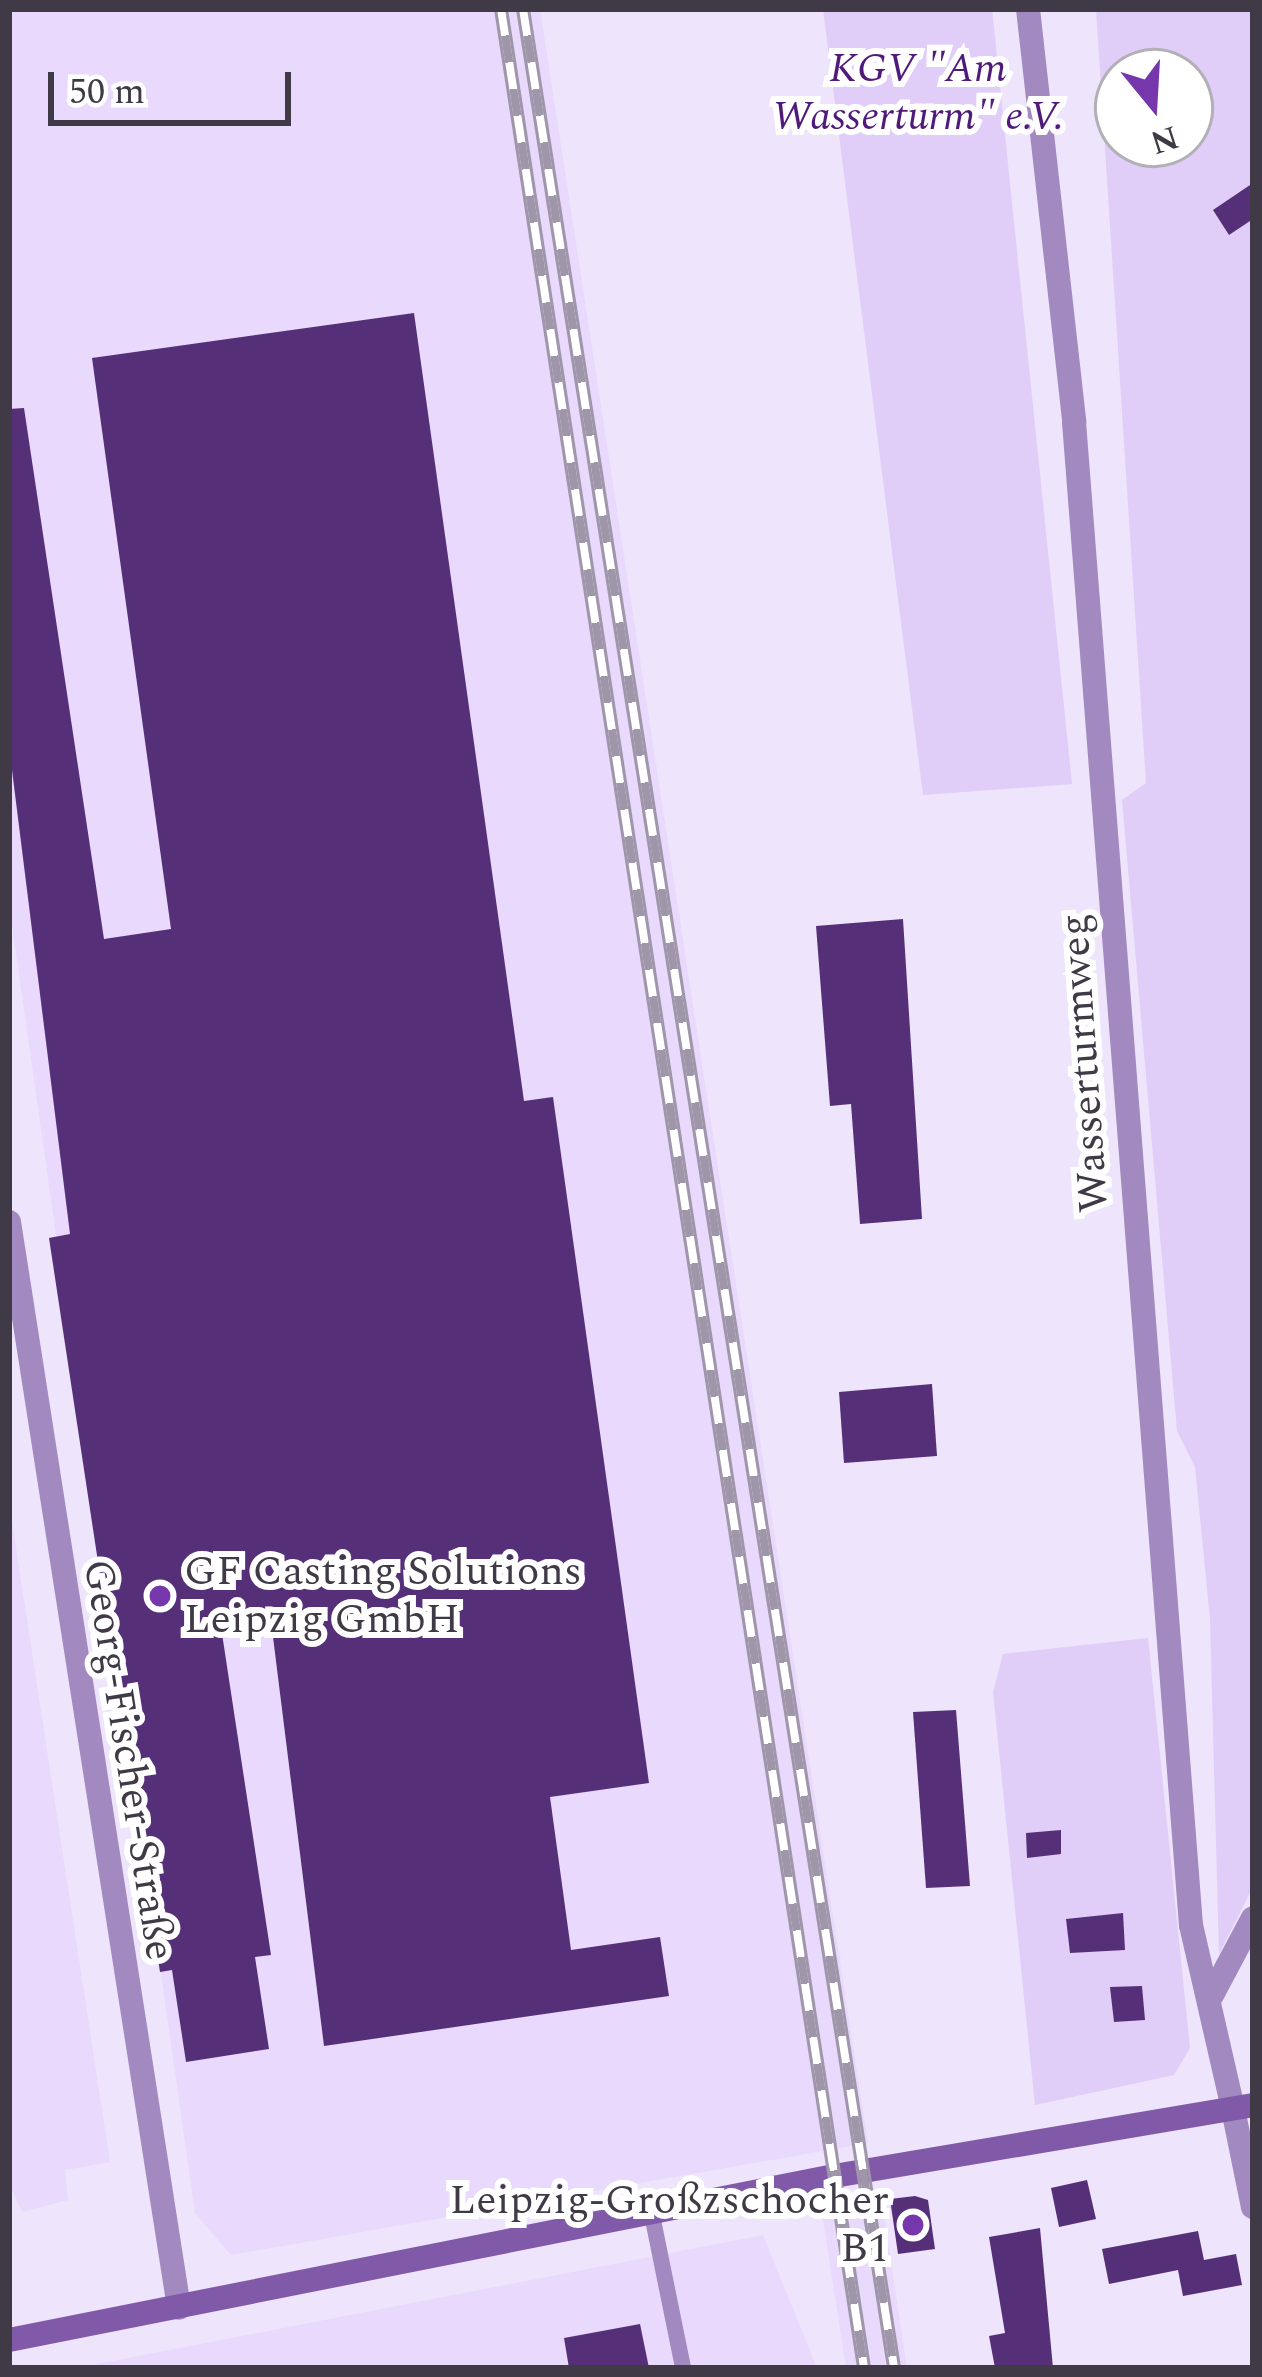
<!DOCTYPE html>
<html>
<head>
<meta charset="utf-8">
<style>
	body { margin:0 }
	#map { position:relative; width:1262px; height:2377px; overflow:hidden; background:#eee4fb; font-family:Spectral,serif }
	div>[style] { position:absolute }
	.built>* { inset:0; background:#e9d9fd }
	.green>* { inset:0; background:#e0cdf8 }
	.building>* { inset:0; background:#562f79 }
	.service>* { height:16px; margin:-8px; padding:0 8px; transform-origin:8px; border-radius:8px; background:#a289bf }
	.minor>* { height:24px; margin:-12px; padding:0 12px; transform-origin:12px; border-radius:12px; background:#a289bf }
	.tertiary>* { height:24px; margin:-12px; padding:0 12px; transform-origin:12px; border-radius:12px; background:#a289bf }
	.secondary>* { height:24px; margin:-12px; padding:0 12px; transform-origin:12px; border-radius:12px; background:#8059a8 }
	.rail>* { height:14px; margin-top:-7px; transform-origin:0; background:repeating-linear-gradient(90deg,#fff 0 27px,#9f97a9 0 54px); box-sizing:border-box; border-block:3px solid #9f97a9 }
	.dots>* { width:33px; height:33px; translate:-50% -50%; box-sizing:border-box; border:6px solid #fff; border-radius:50% }
	span { translate:-50% -50%; white-space:nowrap; text-align:center; line-height:1.15; -webkit-text-stroke:12px #fff; paint-order:stroke }
	.park-label { font-size:42px; color:#501a7a; font-style:italic }
	.street-label { font-size:42px; color:#3f3a45 }
	.poi-label { font-size:42px; color:#3f3a45 }
	.left { translate:0 -50%; text-align:left }
	.right { translate:-100% -50%; text-align:right }
	.frame { position:absolute; inset:0; border:12px solid #3f3a45; pointer-events:none }
	.north { position:absolute; left:1094px; top:48px; width:120px; height:120px; box-sizing:border-box; background:#fff; border:3px solid #b2b0b5; border-radius:50%; rotate:162deg; font-size:33px; font-weight:700; line-height:48px; text-align:center; color:#3f3a45 }
	.north::after { content:''; display:block; margin:auto; width:42px; height:54px; background:#7637ac; clip-path:polygon(50% 0,100% 100%,50% 72%,0 100%) }
	.scale { position:absolute; left:48px; top:72px; width:243px; height:54px; box-sizing:border-box; border:6px solid #3f3a45; border-top:0; padding-left:15px; font-size:36px; line-height:42px; white-space:nowrap; color:#3f3a45; -webkit-text-stroke:9px #fff; paint-order:stroke }
</style>
</head>
<body>
<div id="map">
	<div class="built">
		<div style="clip-path:polygon(9px 9px,540px 9px,868px 2143px,231px 2255px,195px 2213px,9px 904px)"></div>
		<div style="clip-path:polygon(9px 1502px,110px 2162px,65px 2170px,68px 2200px,22px 2212px,9px 2183px)"></div>
		<div style="clip-path:polygon(882px 2203px,907px 2368px,846px 2368px,822px 2213px)"></div>
		<div style="clip-path:polygon(763px 2235px,817px 2368px,77px 2368px)"></div>
	</div>
	<div class="green">
		<div style="clip-path:polygon(823px 9px,992px 9px,1072px 784px,923px 795px)"></div>
		<div style="clip-path:polygon(evenodd,1096px 9px,1253px 9px,1253px 1887px,1219px 1954px,1210px 1619px,1195px 1467px,1177px 1431px,1122px 800px,1146px 783px,1096px 9px,1118px 72px,1190px 72px,1190px 144px,1118px 144px,1118px 72px)"></div>
		<div style="clip-path:polygon(1148px 1638px,1190px 2048px,1174px 2075px,1035px 2105px,993px 1692px,1003px 1654px)"></div>
	</div>
	<div class="building">
		<div style="clip-path:polygon(1253px 183px,1253px 219px,1229px 235px,1213px 210px)"></div>
		<div style="clip-path:polygon(414px 313px,524px 1101px,553px 1097px,649px 1783px,550px 1797px,571px 1950px,660px 1937px,669px 1996px,324px 2046px,271px 1621px,221px 1627px,271px 1955px,255px 1957px,269px 2049px,186px 2062px,172px 1970px,160px 1972px,49px 1238px,70px 1234px,9px 746px,9px 409px,24px 408px,104px 939px,171px 929px,92px 358px)"></div>
		<div style="clip-path:polygon(903px 919px,922px 1219px,860px 1224px,851px 1104px,830px 1106px,816px 926px)"></div>
		<div style="clip-path:polygon(932px 1384px,937px 1456px,844px 1463px,839px 1392px)"></div>
		<div style="clip-path:polygon(956px 1710px,970px 1886px,926px 1888px,913px 1712px)"></div>
		<div style="clip-path:polygon(1061px 1830px,1061px 1854px,1027px 1858px,1026px 1833px)"></div>
		<div style="clip-path:polygon(1123px 1913px,1125px 1950px,1070px 1953px,1066px 1919px)"></div>
		<div style="clip-path:polygon(1142px 1986px,1145px 2020px,1114px 2022px,1110px 1987px)"></div>
		<div style="clip-path:polygon(1087px 2180px,1096px 2219px,1059px 2227px,1051px 2188px)"></div>
		<div style="clip-path:polygon(915px 2196px,928px 2200px,935px 2249px,898px 2254px,890px 2199px)"></div>
		<div style="clip-path:polygon(1040px 2228px,1053px 2368px,995px 2368px,989px 2336px,1005px 2333px,989px 2237px)"></div>
		<div style="clip-path:polygon(1198px 2231px,1204px 2260px,1236px 2254px,1242px 2285px,1183px 2296px,1178px 2270px,1109px 2284px,1102px 2249px)"></div>
		<div style="clip-path:polygon(640px 2324px,649px 2368px,569px 2368px,564px 2338px)"></div>
	</div>
	<div class="service">
		<div style="left:652px;top:2215px;width:156px;rotate:78.5deg"></div>
	</div>
	<div class="minor">
		<div style="left:1028px;top:9px;width:416px;rotate:83.6deg"></div>
		<div style="left:1074px;top:422px;width:1508px;rotate:85.55deg"></div>
		<div style="left:1191px;top:1925px;width:189px;rotate:77.1deg"></div>
		<div style="left:9px;top:1222px;width:1099px;rotate:81.1deg"></div>
		<div style="left:1212px;top:1995px;width:87px;rotate:-62deg"></div>
	</div>
	<div class="tertiary">
		<div style="left:1233px;top:2109px;width:100px;rotate:78.5deg"></div>
	</div>
	<div class="secondary">
		<div style="left:9px;top:2340px;width:841px;rotate:-11.24deg"></div>
		<div style="left:834px;top:2176px;width:425px;rotate:-9.6deg"></div>
	</div>
	<div class="rail">
		<div style="left:501px;top:9px;width:2387px;rotate:81.25deg"></div>
		<div style="left:523px;top:9px;width:2388px;rotate:81.06deg"></div>
	</div>
	<div class="dots">
		<div style="left:160px;top:1596px;background:#7637ac"></div>
		<div style="left:913px;top:2225px;background:#7637ac"></div>
	</div>
	<div class="park-label">
		<span style="left:918px;top:93px">KGV "Am<br>Wasserturm" e.V.</span>
	</div>
	<div class="street-label">
		<span style="left:1085px;top:1063px;rotate:-94deg">Wasserturmweg</span>
		<span style="left:128px;top:1760px;rotate:81deg">Georg-Fischer-Straße</span>
	</div>
	<div class="poi-label">
		<span class="left" style="left:184px;top:1596px">GF Casting Solutions<br>Leipzig GmbH</span>
		<span class="right" style="left:889px;top:2225px">Leipzig-Großzschocher<br>B1</span>
	</div>
	<div class="frame"></div>
	<div class="north">N</div>
	<div class="scale">50 m</div>
</div>
</body>
</html>
